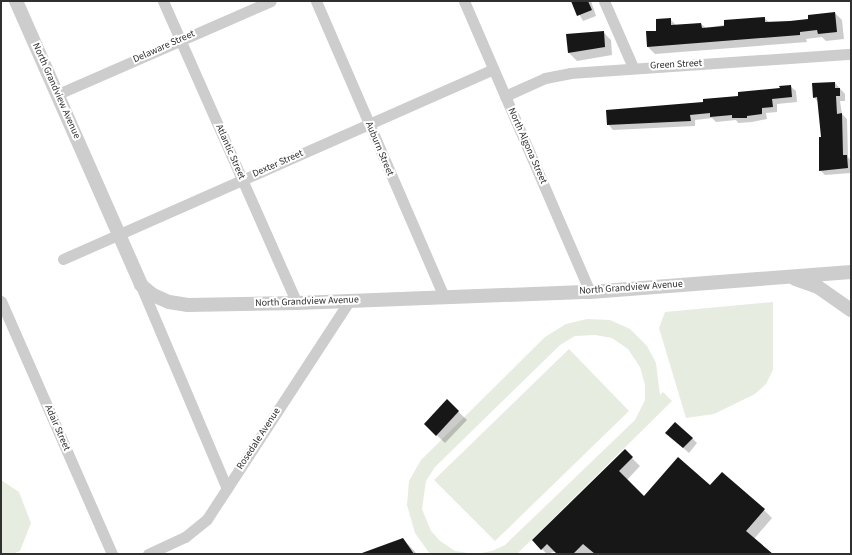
<!DOCTYPE html>
<html>
<head>
<meta charset="utf-8">
<style>
	body { margin:0 }
	#map { position:relative; width:852px; height:555px; overflow:hidden; background:#fff; font-family:"Source Sans 3",sans-serif }
	div>[style] { position:absolute }
	.green>* { inset:0; background:#e6ecdf }
	.shadow>* { inset:0; background:#0003 }
	.building>* { inset:0; background:#171717 }
	.minor>* { height:11px; margin:-5.5px; padding:0 5.5px; transform-origin:5.5px; border-radius:5.5px; background:#cdcdcd }
	.tertiary>* { height:14px; margin:-7px; padding:0 7px; transform-origin:7px; border-radius:7px; background:#cdcdcd }
	span { translate:-50% -50%; white-space:nowrap; text-align:center; line-height:1.15; -webkit-text-stroke:4px #fff; paint-order:stroke }
	.street-label { font-size:10px; color:#303030 }
	.frame { position:absolute; inset:0; border:2px solid #303030; pointer-events:none }
</style>
</head>
<body>
<div id="map">
	<div class="green">
		<div style="clip-path:polygon(773px 302px,773px 370px,766px 384px,755px 394px,714px 414px,686px 418px,659px 328px,665px 312px)"></div>
		<div style="clip-path:polygon(evenodd,587px 319px,610px 320px,630px 329px,647px 346px,656px 363px,660px 395px,663px 392px,672px 401px,517px 554px,430px 554px,415px 533px,407px 505px,409px 481px,421px 460px,545px 337px,566px 324px,587px 319px,595px 335px,612px 338px,628px 349px,640px 367px,645px 385px,645px 400px,635px 420px,505px 545px,492px 551px,475px 554px,455px 551px,440px 541px,431px 531px,422px 509px,426px 481px,435px 467px,560px 345px,575px 336px,595px 335px)"></div>
		<div style="clip-path:polygon(569px 349px,629px 411px,495px 541px,434px 480px)"></div>
		<div style="clip-path:polygon(1px 480px,19px 492px,31px 523px,20px 551px,12px 554px,1px 554px)"></div>
	</div>
	<div class="shadow">
		<div style="clip-path:polygon(572px 1px,591px 1px,596px 16px,583px 21px)"></div>
		<div style="clip-path:polygon(835px 13px,842px 20px,844px 39px,826px 41px,822px 37px,806px 39px,807px 42px,655px 54px,648px 47px,657px 32px,670px 19px,677px 26px,701px 24px,706px 28px,764px 18px,770px 23px,809px 20px)"></div>
		<div style="clip-path:polygon(603px 32px,611px 40px,612px 55px,577px 61px,569px 53px)"></div>
		<div style="clip-path:polygon(835px 83px,845px 94px,845px 101px,840px 101px,842px 114px,847px 119px,848px 157px,851px 161px,851px 173px,825px 175px,820px 170px,822px 138px,818px 102px,814px 97px)"></div>
		<div style="clip-path:polygon(790px 86px,796px 91px,797px 102px,777px 104px,777px 112px,766px 113px,767px 119px,752px 122px,738px 123px,736px 120px,716px 122px,712px 118px,695px 120px,695px 126px,613px 130px,608px 124px)"></div>
		<div style="clip-path:polygon(447px 401px,467px 420px,445px 443px,425px 424px)"></div>
		<div style="clip-path:polygon(672px 438px,692px 438px,697px 443px,689px 453px)"></div>
		<div style="clip-path:polygon(625px 451px,640px 466px,627px 480px,644px 497px,711px 486px,764px 510px,772px 518px,754px 539px,771px 554px,559px 554px,556px 551px,547px 554px,533px 540px)"></div>
		<div style="clip-path:polygon(403px 539px,417px 554px,373px 554px)"></div>
	</div>
	<div class="building">
		<div style="clip-path:polygon(571px 1px,588px 1px,592px 10px,577px 16px)"></div>
		<div style="clip-path:polygon(835px 12px,837px 32px,818px 34px,817px 30px,800px 32px,800px 35px,647px 47px,646px 31px,656px 31px,656px 19px,671px 18px,671px 25px,701px 23px,702px 28px,724px 26px,724px 20px,765px 17px,765px 22px,790px 21px,808px 19px,808px 15px)"></div>
		<div style="clip-path:polygon(604px 31px,605px 47px,568px 53px,566px 34px)"></div>
		<div style="clip-path:polygon(835px 82px,835px 88px,840px 88px,840px 96px,836px 96px,837px 114px,842px 113px,843px 155px,847px 155px,848px 168px,819px 171px,819px 137px,821px 137px,817px 97px,813px 98px,812px 83px)"></div>
		<div style="clip-path:polygon(791px 85px,792px 97px,772px 99px,773px 107px,762px 108px,762px 114px,747px 116px,747px 118px,732px 118px,732px 115px,710px 117px,710px 113px,690px 115px,691px 121px,607px 125px,606px 110px,703px 102px,703px 99px,738px 96px,738px 92px,780px 88px,779px 86px)"></div>
		<div style="clip-path:polygon(447px 399px,459px 411px,436px 436px,424px 424px)"></div>
		<div style="clip-path:polygon(675px 422px,693px 438px,683px 448px,665px 433px)"></div>
		<div style="clip-path:polygon(625px 449px,633px 457px,619px 471px,644px 496px,678px 457px,710px 485px,722px 472px,765px 509px,746px 531px,773px 554px,595px 554px,583px 544px,573px 554px,557px 554px,547px 544px,541px 550px,532px 540px)"></div>
		<div style="clip-path:polygon(403px 538px,414px 554px,362px 554px,362px 553px)"></div>
	</div>
	<div class="minor">
		<div style="left:163px;top:1px;width:330px;rotate:66.1deg"></div>
		<div style="left:316px;top:1px;width:322px;rotate:66.6deg"></div>
		<div style="left:464px;top:1px;width:317px;rotate:66.6deg"></div>
		<div style="left:604px;top:1px;width:72px;rotate:66.3deg"></div>
		<div style="left:58px;top:94px;width:232px;rotate:-23.6deg"></div>
		<div style="left:505px;top:96px;width:44px;rotate:-24.2deg"></div>
		<div style="left:545px;top:78px;width:25px;rotate:-11deg"></div>
		<div style="left:570px;top:73px;width:282px;rotate:-3.9deg"></div>
		<div style="left:63px;top:259px;width:470px;rotate:-23.8deg"></div>
		<div style="left:141px;top:286px;width:220px;rotate:67deg"></div>
		<div style="left:1px;top:301px;width:276px;rotate:66.3deg"></div>
		<div style="left:148px;top:554px;width:41px;rotate:-24.7deg"></div>
		<div style="left:185px;top:537px;width:28px;rotate:-39deg"></div>
		<div style="left:207px;top:519px;width:260px;rotate:-56.9deg"></div>
	</div>
	<div class="tertiary">
		<div style="left:16px;top:1px;width:310px;rotate:66.2deg"></div>
		<div style="left:141px;top:285px;width:16px;rotate:40deg"></div>
		<div style="left:153px;top:295px;width:17px;rotate:24deg"></div>
		<div style="left:169px;top:302px;width:19px;rotate:9deg"></div>
		<div style="left:188px;top:305px;width:109px;rotate:-1.1deg"></div>
		<div style="left:297px;top:303px;width:293px;rotate:-2.2deg"></div>
		<div style="left:590px;top:292px;width:262px;rotate:-4.4deg"></div>
		<div style="left:795px;top:279px;width:24px;rotate:19deg"></div>
		<div style="left:818px;top:287px;width:40px;rotate:34.9deg"></div>
	</div>
	<div class="street-label">
		<span style="left:164px;top:47px;rotate:-24deg">Delaware Street</span>
		<span style="left:676px;top:65px;rotate:-3deg">Green Street</span>
		<span style="left:56px;top:91px;rotate:66deg">North Grandview Avenue</span>
		<span style="left:527px;top:146px;rotate:66deg">North Algona Street</span>
		<span style="left:379px;top:149px;rotate:67deg">Auburn Street</span>
		<span style="left:230px;top:152px;rotate:66deg">Atlantic Street</span>
		<span style="left:278px;top:164px;rotate:-24deg">Dexter Street</span>
		<span style="left:631px;top:288px;rotate:-4deg">North Grandview Avenue</span>
		<span style="left:307px;top:302px;rotate:-2deg">North Grandview Avenue</span>
		<span style="left:57px;top:428px;rotate:66deg">Adair Street</span>
		<span style="left:259px;top:439px;rotate:-57deg">Rosedale Avenue</span>
	</div>
	<div class="frame"></div>
</div>
</body>
</html>
